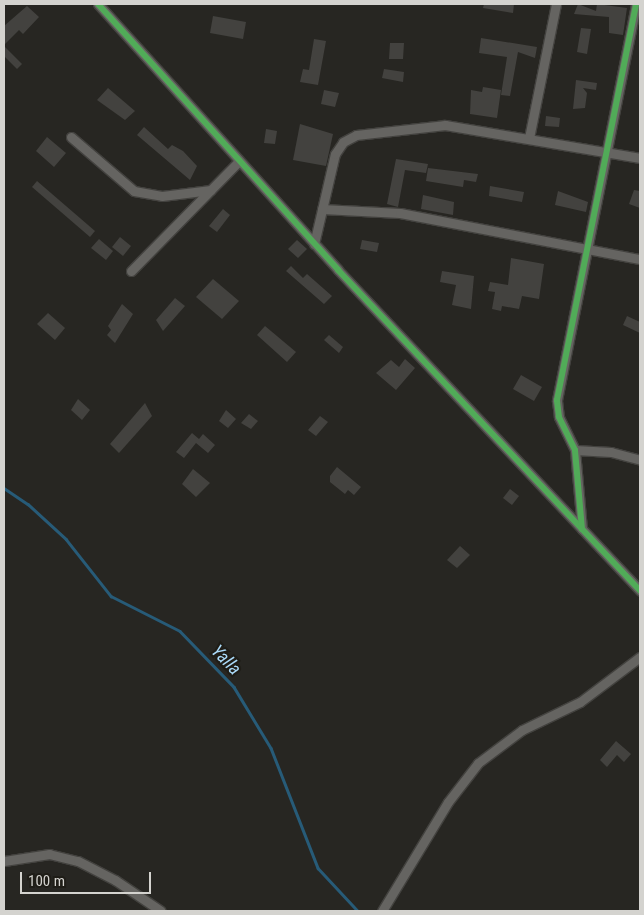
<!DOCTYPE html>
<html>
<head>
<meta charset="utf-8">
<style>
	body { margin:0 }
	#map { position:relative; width:644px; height:915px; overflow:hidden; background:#272622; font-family:"Roboto Condensed",sans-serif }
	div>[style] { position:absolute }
	.stream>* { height:2.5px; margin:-1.25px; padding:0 1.25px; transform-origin:1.25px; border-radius:1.25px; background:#275b78 }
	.building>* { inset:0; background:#43423f }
	.roads { filter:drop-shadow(1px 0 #43423f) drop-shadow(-1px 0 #43423f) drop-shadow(0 1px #43423f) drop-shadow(0 -1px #43423f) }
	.street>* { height:9px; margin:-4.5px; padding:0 4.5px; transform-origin:4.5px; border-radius:4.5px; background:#656461 }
	.cycleway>* { height:6px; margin:-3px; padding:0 3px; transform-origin:3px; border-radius:3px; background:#51ab58 }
	span { translate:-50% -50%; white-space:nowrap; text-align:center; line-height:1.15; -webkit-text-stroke:4.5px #1f1d17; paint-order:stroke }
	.water-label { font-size:18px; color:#abdaf9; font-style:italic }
	.frame { position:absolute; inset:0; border:5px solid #d4d3cf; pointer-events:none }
	.scale { position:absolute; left:20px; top:872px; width:131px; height:22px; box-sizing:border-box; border:2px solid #d4d3cf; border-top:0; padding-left:6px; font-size:15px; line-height:18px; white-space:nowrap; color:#d4d3cf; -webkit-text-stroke:4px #1f1d17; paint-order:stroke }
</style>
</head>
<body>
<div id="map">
	<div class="stream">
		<div style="left:4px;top:488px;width:29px;rotate:34deg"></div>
		<div style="left:28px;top:504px;width:52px;rotate:42.6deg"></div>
		<div style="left:66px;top:539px;width:73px;rotate:51.7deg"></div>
		<div style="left:111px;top:596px;width:77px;rotate:26.9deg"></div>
		<div style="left:180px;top:631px;width:78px;rotate:46deg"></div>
		<div style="left:234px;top:687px;width:71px;rotate:58.8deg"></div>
		<div style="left:271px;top:748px;width:129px;rotate:68.6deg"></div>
		<div style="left:318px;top:868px;width:59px;rotate:47.1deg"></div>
	</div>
	<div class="building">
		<div style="clip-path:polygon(484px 4px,514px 4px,513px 13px,483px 8px)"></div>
		<div style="clip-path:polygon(578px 4px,596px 11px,597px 4px,627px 8px,623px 35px,609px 33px,609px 17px,574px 14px)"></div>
		<div style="clip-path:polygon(27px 6px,39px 17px,23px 34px,19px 30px,4px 45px,4px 26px)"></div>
		<div style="clip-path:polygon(213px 16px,246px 22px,243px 39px,210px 33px)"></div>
		<div style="clip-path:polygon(581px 28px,591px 29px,587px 54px,577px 52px)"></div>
		<div style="clip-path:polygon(481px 38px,537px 47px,535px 58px,518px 52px,510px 96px,501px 95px,507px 57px,479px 53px)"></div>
		<div style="clip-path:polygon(314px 39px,326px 41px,318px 85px,300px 82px,303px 69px,309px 70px)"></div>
		<div style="clip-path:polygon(390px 43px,404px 43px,403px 59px,389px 59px)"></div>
		<div style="clip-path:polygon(4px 46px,22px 64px,17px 69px,4px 56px)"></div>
		<div style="clip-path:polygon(384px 69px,404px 72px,403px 82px,382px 78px)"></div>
		<div style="clip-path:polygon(576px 80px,597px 83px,596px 90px,583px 88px,587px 93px,585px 108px,573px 109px)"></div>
		<div style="clip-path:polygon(483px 87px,501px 90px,497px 118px,470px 114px,471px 90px,482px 92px)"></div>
		<div style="clip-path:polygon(108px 88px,135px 111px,125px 120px,97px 100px)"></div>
		<div style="clip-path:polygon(324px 90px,339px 93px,335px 107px,321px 104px)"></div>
		<div style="clip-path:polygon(546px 116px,560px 118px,559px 127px,545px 126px)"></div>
		<div style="clip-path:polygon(300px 124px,333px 134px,326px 166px,293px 160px)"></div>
		<div style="clip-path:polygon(144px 127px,168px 149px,172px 145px,183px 151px,197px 166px,190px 180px,137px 135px)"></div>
		<div style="clip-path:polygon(266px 129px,277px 131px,275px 144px,264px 143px)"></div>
		<div style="clip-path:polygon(47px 137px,66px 153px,54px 167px,36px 151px)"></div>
		<div style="clip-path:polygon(396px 159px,428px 164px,426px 173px,405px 170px,398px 207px,387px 204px)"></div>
		<div style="clip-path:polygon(428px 168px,478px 174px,476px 182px,464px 180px,463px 187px,426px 181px)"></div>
		<div style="clip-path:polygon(37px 181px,95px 231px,90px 237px,32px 187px)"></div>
		<div style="clip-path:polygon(490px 186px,524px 192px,522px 202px,489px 196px)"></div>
		<div style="clip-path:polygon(634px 190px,640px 191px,640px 208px,629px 204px)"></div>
		<div style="clip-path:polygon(558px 191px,588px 202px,586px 212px,555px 205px)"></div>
		<div style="clip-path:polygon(423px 195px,454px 202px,453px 215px,421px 209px)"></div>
		<div style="clip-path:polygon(223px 209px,230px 215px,217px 232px,209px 226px)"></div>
		<div style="clip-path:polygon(120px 237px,131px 246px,123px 256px,112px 247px)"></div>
		<div style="clip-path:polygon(99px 239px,113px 251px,106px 260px,91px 248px)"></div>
		<div style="clip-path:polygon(297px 240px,307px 249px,298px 258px,288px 249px)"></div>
		<div style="clip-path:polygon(362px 240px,379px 243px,377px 252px,360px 249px)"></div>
		<div style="clip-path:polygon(511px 258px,544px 264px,539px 299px,522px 296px,519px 309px,502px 306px,501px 311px,492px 309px,495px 292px,488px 291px,490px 282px,508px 285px)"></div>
		<div style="clip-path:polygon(291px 266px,303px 278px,307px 274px,332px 296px,324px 304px,286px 271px)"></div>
		<div style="clip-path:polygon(442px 271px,474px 276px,471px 309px,452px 305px,456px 285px,440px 282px)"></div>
		<div style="clip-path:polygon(213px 279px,239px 301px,222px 319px,196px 297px)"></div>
		<div style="clip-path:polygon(175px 298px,185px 306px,163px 331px,156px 320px)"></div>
		<div style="clip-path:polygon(122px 304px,133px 314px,115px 343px,107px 335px,111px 330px,108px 326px)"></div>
		<div style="clip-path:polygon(48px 313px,65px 328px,55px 340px,37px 324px)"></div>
		<div style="clip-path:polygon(627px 316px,640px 322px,640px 333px,623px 325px)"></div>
		<div style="clip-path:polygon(265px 326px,296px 352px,287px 362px,257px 335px)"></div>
		<div style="clip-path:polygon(329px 335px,343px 347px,339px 353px,324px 340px)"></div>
		<div style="clip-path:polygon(405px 359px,415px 368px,396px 390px,376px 373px,391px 360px,399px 367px)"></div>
		<div style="clip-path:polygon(521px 375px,542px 387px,534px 401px,513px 389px)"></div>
		<div style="clip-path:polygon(78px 399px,90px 410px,82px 420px,71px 410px)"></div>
		<div style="clip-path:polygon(145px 403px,152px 416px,119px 453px,110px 444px)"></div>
		<div style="clip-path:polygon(226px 410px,236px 419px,228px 428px,219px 421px)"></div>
		<div style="clip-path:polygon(249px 414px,258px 421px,251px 429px,241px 423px)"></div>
		<div style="clip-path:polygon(320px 416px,328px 422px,316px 436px,308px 430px)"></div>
		<div style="clip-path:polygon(192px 433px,199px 439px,203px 434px,215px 445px,208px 453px,196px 443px,184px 458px,176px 452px)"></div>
		<div style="clip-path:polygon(337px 467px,361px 487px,354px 495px,348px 490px,345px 494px,330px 482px,330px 476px)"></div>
		<div style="clip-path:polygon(193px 469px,210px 483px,196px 497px,182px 484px)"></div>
		<div style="clip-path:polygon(510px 489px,519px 496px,512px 505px,503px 498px)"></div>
		<div style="clip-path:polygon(460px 546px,470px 555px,457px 568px,447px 560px)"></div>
		<div style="clip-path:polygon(616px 741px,631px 754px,624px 762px,617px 755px,607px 767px,600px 760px)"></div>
	</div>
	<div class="roads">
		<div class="street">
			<div style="left:98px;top:4px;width:358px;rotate:47.9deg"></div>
			<div style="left:338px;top:270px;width:441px;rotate:46.7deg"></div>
			<div style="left:71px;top:137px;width:83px;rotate:40.6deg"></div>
			<div style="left:134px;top:191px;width:28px;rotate:10deg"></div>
			<div style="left:162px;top:196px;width:49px;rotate:-7deg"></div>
			<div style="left:529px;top:138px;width:137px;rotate:-78.6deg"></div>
			<div style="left:322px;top:209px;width:78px;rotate:2.9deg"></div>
			<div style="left:400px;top:213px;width:244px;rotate:10.9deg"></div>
			<div style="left:314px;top:244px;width:92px;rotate:-76.9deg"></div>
			<div style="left:335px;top:154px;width:14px;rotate:-56deg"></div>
			<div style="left:343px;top:142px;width:15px;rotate:-28deg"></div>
			<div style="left:356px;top:135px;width:90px;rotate:-6.4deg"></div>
			<div style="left:445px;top:125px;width:198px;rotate:9.6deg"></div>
			<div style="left:131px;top:271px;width:154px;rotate:-45.5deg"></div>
			<div style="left:575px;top:450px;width:36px;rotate:3deg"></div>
			<div style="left:611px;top:452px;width:30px;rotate:15deg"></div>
			<div style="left:582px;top:529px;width:79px;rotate:-95.1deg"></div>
			<div style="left:575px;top:450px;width:37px;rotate:-116deg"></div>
			<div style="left:559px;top:417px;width:17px;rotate:-97deg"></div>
			<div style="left:557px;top:400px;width:404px;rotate:-78.7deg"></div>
			<div style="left:4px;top:861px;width:46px;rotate:-8.8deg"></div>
			<div style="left:49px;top:854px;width:30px;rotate:14deg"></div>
			<div style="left:78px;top:861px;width:42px;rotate:27.2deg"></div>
			<div style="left:115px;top:880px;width:55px;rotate:34deg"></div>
			<div style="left:382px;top:911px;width:127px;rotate:-58.8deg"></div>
			<div style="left:448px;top:802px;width:49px;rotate:-52.4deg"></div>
			<div style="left:478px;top:763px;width:55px;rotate:-36.9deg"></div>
			<div style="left:522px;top:730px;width:64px;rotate:-25.8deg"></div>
			<div style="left:580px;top:702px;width:75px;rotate:-36.9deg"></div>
		</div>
	</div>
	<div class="cycleway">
		<div style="left:98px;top:4px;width:358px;rotate:47.9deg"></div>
		<div style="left:338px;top:270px;width:441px;rotate:46.7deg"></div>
		<div style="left:582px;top:529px;width:79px;rotate:-95.1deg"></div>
		<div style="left:575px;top:450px;width:37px;rotate:-116deg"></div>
		<div style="left:559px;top:417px;width:17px;rotate:-97deg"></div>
		<div style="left:557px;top:400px;width:404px;rotate:-78.7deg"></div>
	</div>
	<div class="water-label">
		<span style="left:226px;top:660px;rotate:46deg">Yalla</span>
	</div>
	<div class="frame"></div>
	<div class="scale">100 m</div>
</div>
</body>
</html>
